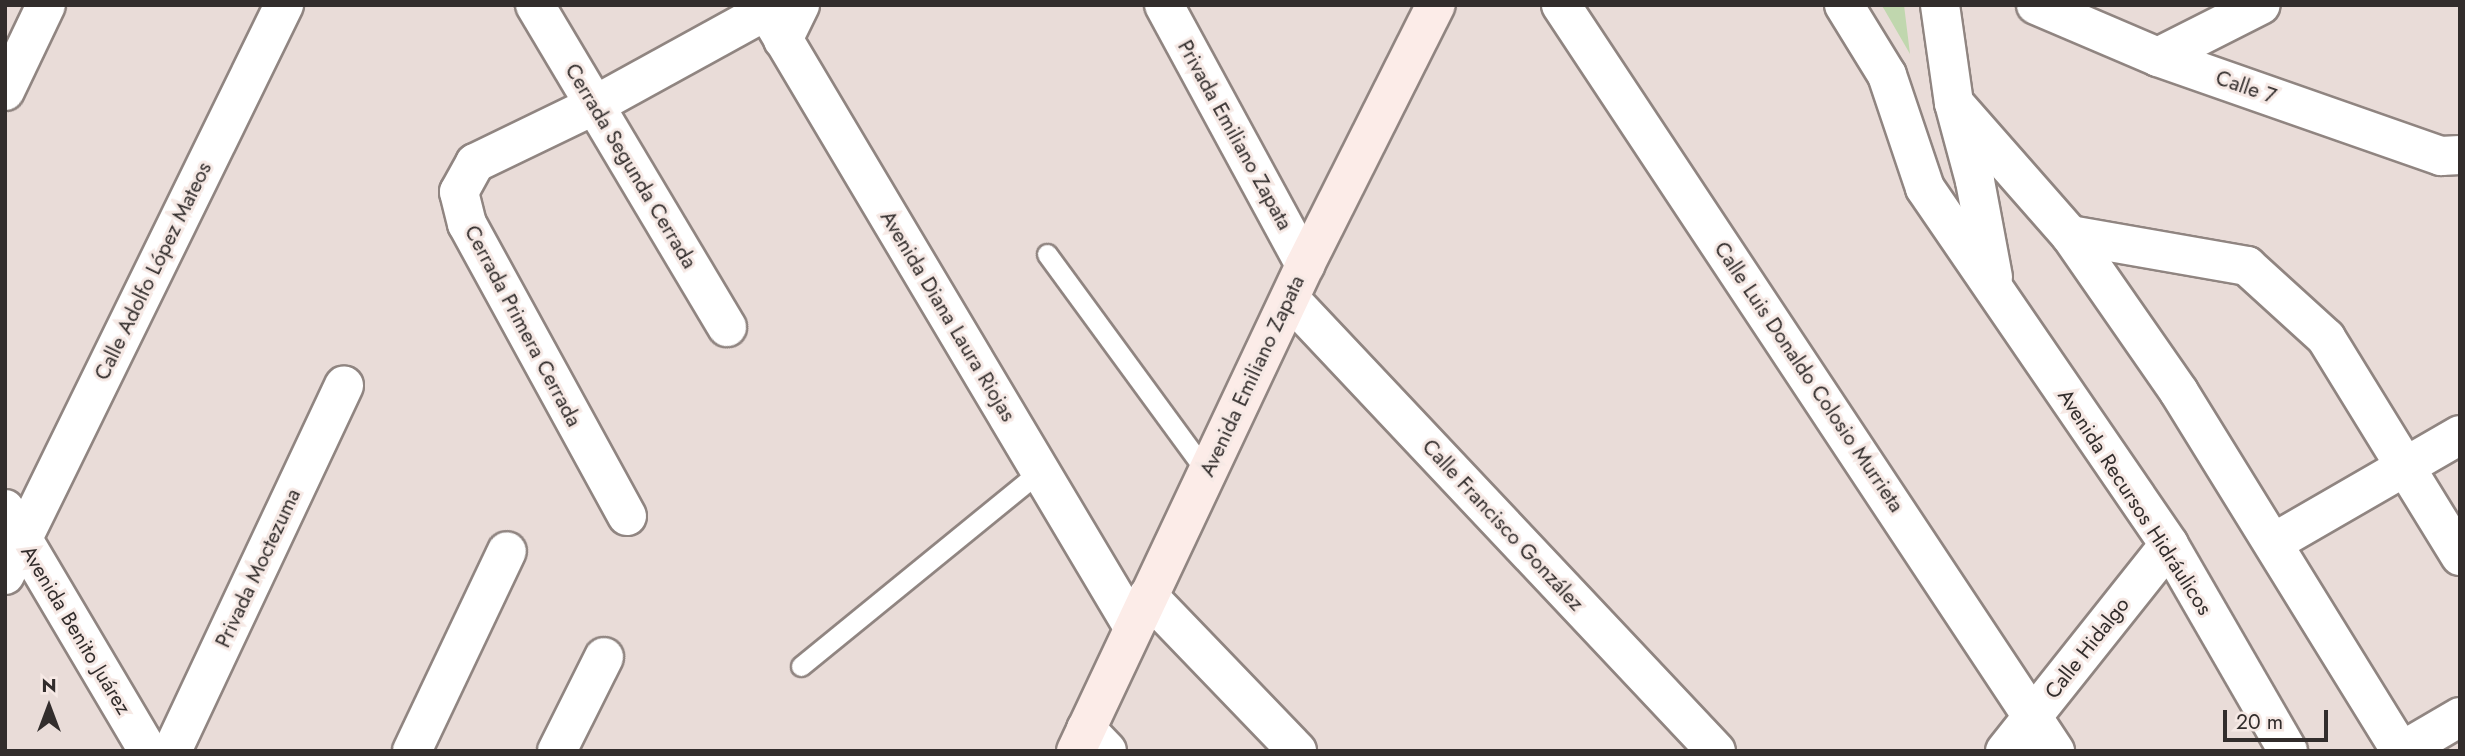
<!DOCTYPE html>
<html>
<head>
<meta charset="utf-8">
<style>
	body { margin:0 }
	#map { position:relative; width:2465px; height:756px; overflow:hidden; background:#e9dcd8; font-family:Jost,sans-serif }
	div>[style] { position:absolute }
	.green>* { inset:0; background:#c0d7ae }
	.roads { filter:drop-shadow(2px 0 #908581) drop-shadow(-2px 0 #908581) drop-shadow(0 2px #908581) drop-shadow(0 -2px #908581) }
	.service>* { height:19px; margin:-9.5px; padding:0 9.5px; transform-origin:9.5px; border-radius:9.5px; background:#fff }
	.minor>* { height:38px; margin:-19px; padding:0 19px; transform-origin:19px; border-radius:19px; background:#fff }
	.tertiary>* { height:38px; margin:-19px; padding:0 19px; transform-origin:19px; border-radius:19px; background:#fff }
	.secondary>* { height:38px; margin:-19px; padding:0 19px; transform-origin:19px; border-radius:19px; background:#fcece8 }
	span { translate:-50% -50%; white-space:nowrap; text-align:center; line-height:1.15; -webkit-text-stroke:6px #f6e9e5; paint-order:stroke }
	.street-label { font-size:21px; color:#322d2c }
	.frame { position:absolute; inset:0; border:7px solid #322d2c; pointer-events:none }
	.north { position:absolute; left:14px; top:672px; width:70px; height:70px; -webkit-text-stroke:5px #f6e9e5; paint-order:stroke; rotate:0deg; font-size:19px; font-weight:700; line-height:28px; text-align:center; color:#322d2c }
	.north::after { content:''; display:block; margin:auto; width:24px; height:32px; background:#322d2c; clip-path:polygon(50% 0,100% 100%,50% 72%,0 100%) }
	.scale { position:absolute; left:2223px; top:710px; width:105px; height:32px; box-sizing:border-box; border:4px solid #322d2c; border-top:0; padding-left:9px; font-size:21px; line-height:24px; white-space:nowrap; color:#322d2c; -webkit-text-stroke:5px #f6e9e5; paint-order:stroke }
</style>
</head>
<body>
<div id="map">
	<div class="green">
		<div style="clip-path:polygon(1881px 5px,1904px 5px,1910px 54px,1884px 9px)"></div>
	</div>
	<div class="roads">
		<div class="service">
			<div style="left:1047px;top:254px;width:271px;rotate:53.8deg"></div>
			<div style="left:801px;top:666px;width:308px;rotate:-39.2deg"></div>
		</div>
		<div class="minor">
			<div style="left:535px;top:5px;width:375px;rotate:59.2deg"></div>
			<div style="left:763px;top:5px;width:724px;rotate:59.25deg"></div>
			<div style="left:1164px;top:5px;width:296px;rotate:61.5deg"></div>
			<div style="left:1561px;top:5px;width:895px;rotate:56.49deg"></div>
			<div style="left:2036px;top:5px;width:133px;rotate:23.1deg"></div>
			<div style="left:2158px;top:57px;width:300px;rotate:19.3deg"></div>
			<div style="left:2441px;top:156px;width:19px;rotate:-3deg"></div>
			<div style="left:783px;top:40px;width:39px;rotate:-64deg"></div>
			<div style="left:2158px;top:57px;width:115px;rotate:-26.8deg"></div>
			<div style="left:5px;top:91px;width:95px;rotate:-64.5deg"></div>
			<div style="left:1954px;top:103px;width:176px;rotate:48.7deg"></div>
			<div style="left:2070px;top:235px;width:191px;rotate:55.2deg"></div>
			<div style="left:2179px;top:392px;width:422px;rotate:58.3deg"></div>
			<div style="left:2070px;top:235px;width:180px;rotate:9.9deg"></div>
			<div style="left:2247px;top:266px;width:107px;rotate:42.3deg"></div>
			<div style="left:2326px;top:338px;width:256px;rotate:58.4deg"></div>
			<div style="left:1290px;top:299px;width:621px;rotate:46.7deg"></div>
			<div style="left:5px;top:509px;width:281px;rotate:59.4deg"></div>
			<div style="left:627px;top:516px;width:333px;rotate:-118.7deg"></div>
			<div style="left:467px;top:224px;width:33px;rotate:-104deg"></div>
			<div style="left:459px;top:192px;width:33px;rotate:-61deg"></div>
			<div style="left:475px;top:163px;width:133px;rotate:-25.8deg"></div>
			<div style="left:595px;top:105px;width:195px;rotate:-28.8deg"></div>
			<div style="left:2273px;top:543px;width:216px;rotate:-30deg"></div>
			<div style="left:5px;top:575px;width:635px;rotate:-63.92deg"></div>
			<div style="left:1148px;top:596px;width:215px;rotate:46.1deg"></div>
			<div style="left:1086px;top:729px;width:30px;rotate:46deg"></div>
			<div style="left:172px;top:751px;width:404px;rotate:-64.8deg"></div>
			<div style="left:412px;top:751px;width:221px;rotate:-64.6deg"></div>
			<div style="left:557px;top:751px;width:105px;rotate:-63.4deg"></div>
			<div style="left:2005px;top:751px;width:263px;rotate:-51.5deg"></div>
			<div style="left:2402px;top:751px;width:67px;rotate:-30.4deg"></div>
		</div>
		<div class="tertiary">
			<div style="left:1844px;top:5px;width:82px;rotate:58.4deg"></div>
			<div style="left:1887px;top:75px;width:119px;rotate:71.4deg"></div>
			<div style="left:1925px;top:188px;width:432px;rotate:55.6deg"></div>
			<div style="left:2169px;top:545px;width:238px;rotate:60deg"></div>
			<div style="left:1940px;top:5px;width:99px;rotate:81.9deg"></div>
			<div style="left:1954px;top:103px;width:81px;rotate:74.9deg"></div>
			<div style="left:1975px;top:181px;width:98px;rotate:79.4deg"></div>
		</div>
		<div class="secondary">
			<div style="left:1076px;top:751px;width:537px;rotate:-64.77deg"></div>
			<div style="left:1305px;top:265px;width:291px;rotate:-63.3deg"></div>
		</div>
	</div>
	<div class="street-label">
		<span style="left:2246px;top:87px;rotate:19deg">Calle 7</span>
		<span style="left:1235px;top:135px;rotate:61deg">Privada Emiliano Zapata</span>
		<span style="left:631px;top:166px;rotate:59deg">Cerrada Segunda Cerrada</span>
		<span style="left:153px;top:271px;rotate:-64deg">Calle Adolfo López Mateos</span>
		<span style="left:948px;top:316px;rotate:59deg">Avenida Diana Laura Riojas</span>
		<span style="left:523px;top:326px;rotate:62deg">Cerrada Primera Cerrada</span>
		<span style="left:1252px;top:376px;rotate:-65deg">Avenida Emiliano Zapata</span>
		<span style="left:1809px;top:377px;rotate:56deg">Calle Luis Donaldo Colosio Murrieta</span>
		<span style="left:2135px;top:502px;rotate:57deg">Avenida Recursos Hidráulicos</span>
		<span style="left:1503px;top:525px;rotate:47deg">Calle Francisco González</span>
		<span style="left:258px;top:568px;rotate:-65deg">Privada Moctezuma</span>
		<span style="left:76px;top:630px;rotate:59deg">Avenida Benito Juárez</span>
		<span style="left:2087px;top:648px;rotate:-52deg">Calle Hidalgo</span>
	</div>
	<div class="frame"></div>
	<div class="north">N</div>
	<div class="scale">20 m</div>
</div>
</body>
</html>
